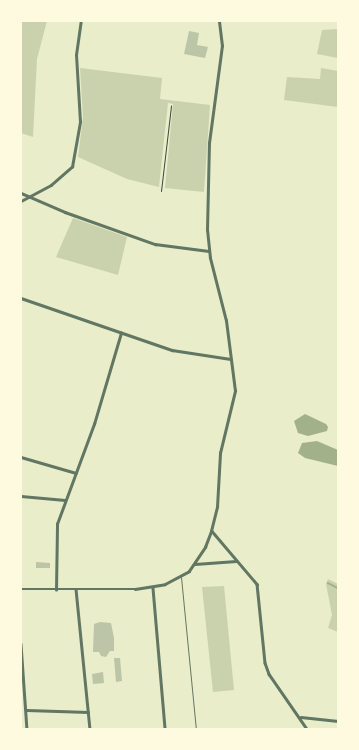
<!DOCTYPE html>
<html>
<head>
<meta charset="utf-8">
<style>
	body { margin:0 }
	#map { position:relative; width:359px; height:750px; overflow:hidden; background:#e9edc9; font-family:Merriweather,serif }
	div>[style] { position:absolute }
	.green>* { inset:0; background:#cad2ad }
	.water>* { inset:0; background:#a3b18a }
	.stream>* { height:1.5px; margin:-0.75px; padding:0 0.75px; transform-origin:0.75px; border-radius:0.75px; background:#a3b18a }
	.building>* { inset:0; background:#bcc5a7 }
	.path>* { height:1px; margin:-0.5px; padding:0 0.5px; transform-origin:0.5px; border-radius:0.5px; background:#344e41 }
	.service>* { height:1px; margin:-0.5px; padding:0 0.5px; transform-origin:0.5px; border-radius:0.5px; background:#617663 }
	.minor>* { height:2.5px; margin:-1.25px; padding:0 1.25px; transform-origin:1.25px; border-radius:1.25px; background:#617663 }
	span { translate:-50% -50%; white-space:nowrap; text-align:center; line-height:1.15; -webkit-text-stroke:3.5px #fefae0; paint-order:stroke }
	.frame { position:absolute; inset:0; border:22px solid #fefae0; pointer-events:none }
</style>
</head>
<body>
<div id="map">
	<div class="green">
		<div style="clip-path:polygon(21px 21px,47px 21px,37px 59px,33px 137px,21px 133px)"></div>
		<div style="clip-path:polygon(338px 29px,338px 58px,317px 54px,322px 30px)"></div>
		<div style="clip-path:polygon(80px 68px,162px 78px,160px 99px,210px 105px,204px 192px,165px 188px,173px 104px,168px 103px,159px 187px,127px 179px,78px 157px,83px 117px)"></div>
		<div style="clip-path:polygon(321px 68px,338px 71px,338px 107px,284px 100px,287px 77px,320px 79px)"></div>
		<div style="clip-path:polygon(73px 218px,127px 237px,118px 275px,56px 257px)"></div>
		<div style="clip-path:polygon(328px 579px,338px 584px,338px 632px,328px 628px,332px 615px,326px 584px)"></div>
		<div style="clip-path:polygon(224px 586px,234px 690px,213px 692px,202px 587px)"></div>
	</div>
	<div class="water">
		<div style="clip-path:polygon(305px 414px,326px 424px,328px 427px,327px 431px,308px 436px,298px 433px,294px 421px)"></div>
		<div style="clip-path:polygon(317px 441px,338px 450px,338px 466px,305px 458px,298px 453px,302px 443px)"></div>
	</div>
	<div class="stream">
		<div style="left:328px;top:583px;width:11px;rotate:27deg"></div>
	</div>
	<div class="building">
		<div style="clip-path:polygon(189px 31px,199px 33px,197px 45px,208px 47px,205px 58px,184px 54px)"></div>
		<div style="clip-path:polygon(36px 562px,50px 563px,50px 568px,36px 568px)"></div>
		<div style="clip-path:polygon(100px 622px,111px 623px,114px 638px,114px 651px,110px 651px,106px 657px,101px 656px,99px 652px,93px 652px,94px 624px)"></div>
		<div style="clip-path:polygon(114px 658px,120px 658px,122px 681px,116px 682px)"></div>
		<div style="clip-path:polygon(103px 672px,104px 683px,93px 684px,92px 674px)"></div>
	</div>
	<div class="path">
		<div style="left:161px;top:191px;width:86px;rotate:-83.3deg"></div>
	</div>
	<div class="service">
		<div style="left:181px;top:577px;width:153px;rotate:84.4deg"></div>
	</div>
	<div class="minor">
		<div style="left:21px;top:193px;width:48px;rotate:23.4deg"></div>
		<div style="left:65px;top:212px;width:96px;rotate:19.6deg"></div>
		<div style="left:155px;top:244px;width:54px;rotate:7.4deg"></div>
		<div style="left:21px;top:201px;width:34px;rotate:-28deg"></div>
		<div style="left:51px;top:185px;width:28px;rotate:-41deg"></div>
		<div style="left:72px;top:167px;width:46px;rotate:-79.9deg"></div>
		<div style="left:80px;top:122px;width:67px;rotate:-93.4deg"></div>
		<div style="left:76px;top:55px;width:34px;rotate:-82deg"></div>
		<div style="left:21px;top:298px;width:160px;rotate:19deg"></div>
		<div style="left:172px;top:350px;width:59px;rotate:8.8deg"></div>
		<div style="left:21px;top:457px;width:57px;rotate:16.2deg"></div>
		<div style="left:21px;top:496px;width:44px;rotate:5.2deg"></div>
		<div style="left:212px;top:531px;width:70px;rotate:49.7deg"></div>
		<div style="left:257px;top:584px;width:79px;rotate:84.2deg"></div>
		<div style="left:265px;top:663px;width:12px;rotate:70deg"></div>
		<div style="left:269px;top:674px;width:67px;rotate:55.4deg"></div>
		<div style="left:195px;top:564px;width:41px;rotate:-4.2deg"></div>
		<div style="left:153px;top:588px;width:142px;rotate:85.1deg"></div>
		<div style="left:21px;top:589px;width:114px"></div>
		<div style="left:135px;top:589px;width:30px;rotate:-9deg"></div>
		<div style="left:165px;top:584px;width:27px;rotate:-28deg"></div>
		<div style="left:189px;top:571px;width:29px;rotate:-56deg"></div>
		<div style="left:205px;top:547px;width:17px;rotate:-69deg"></div>
		<div style="left:211px;top:531px;width:25px;rotate:-76deg"></div>
		<div style="left:217px;top:507px;width:54px;rotate:-86.8deg"></div>
		<div style="left:220px;top:453px;width:64px;rotate:-76.4deg"></div>
		<div style="left:235px;top:391px;width:71px;rotate:-97.3deg"></div>
		<div style="left:226px;top:321px;width:65px;rotate:-104.3deg"></div>
		<div style="left:210px;top:258px;width:28px;rotate:-96deg"></div>
		<div style="left:207px;top:230px;width:87px;rotate:-88.7deg"></div>
		<div style="left:209px;top:143px;width:98px;rotate:-82.4deg"></div>
		<div style="left:222px;top:46px;width:25px;rotate:-97deg"></div>
		<div style="left:76px;top:589px;width:141px;rotate:84.3deg"></div>
		<div style="left:56px;top:590px;width:66px;rotate:-89.1deg"></div>
		<div style="left:57px;top:524px;width:107px;rotate:-69.7deg"></div>
		<div style="left:94px;top:424px;width:95px;rotate:-73.5deg"></div>
		<div style="left:21px;top:644px;width:85px;rotate:86deg"></div>
		<div style="left:27px;top:710px;width:61px;rotate:1.9deg"></div>
		<div style="left:301px;top:717px;width:37px;rotate:6deg"></div>
	</div>
	<div class="frame"></div>
</div>
</body>
</html>
